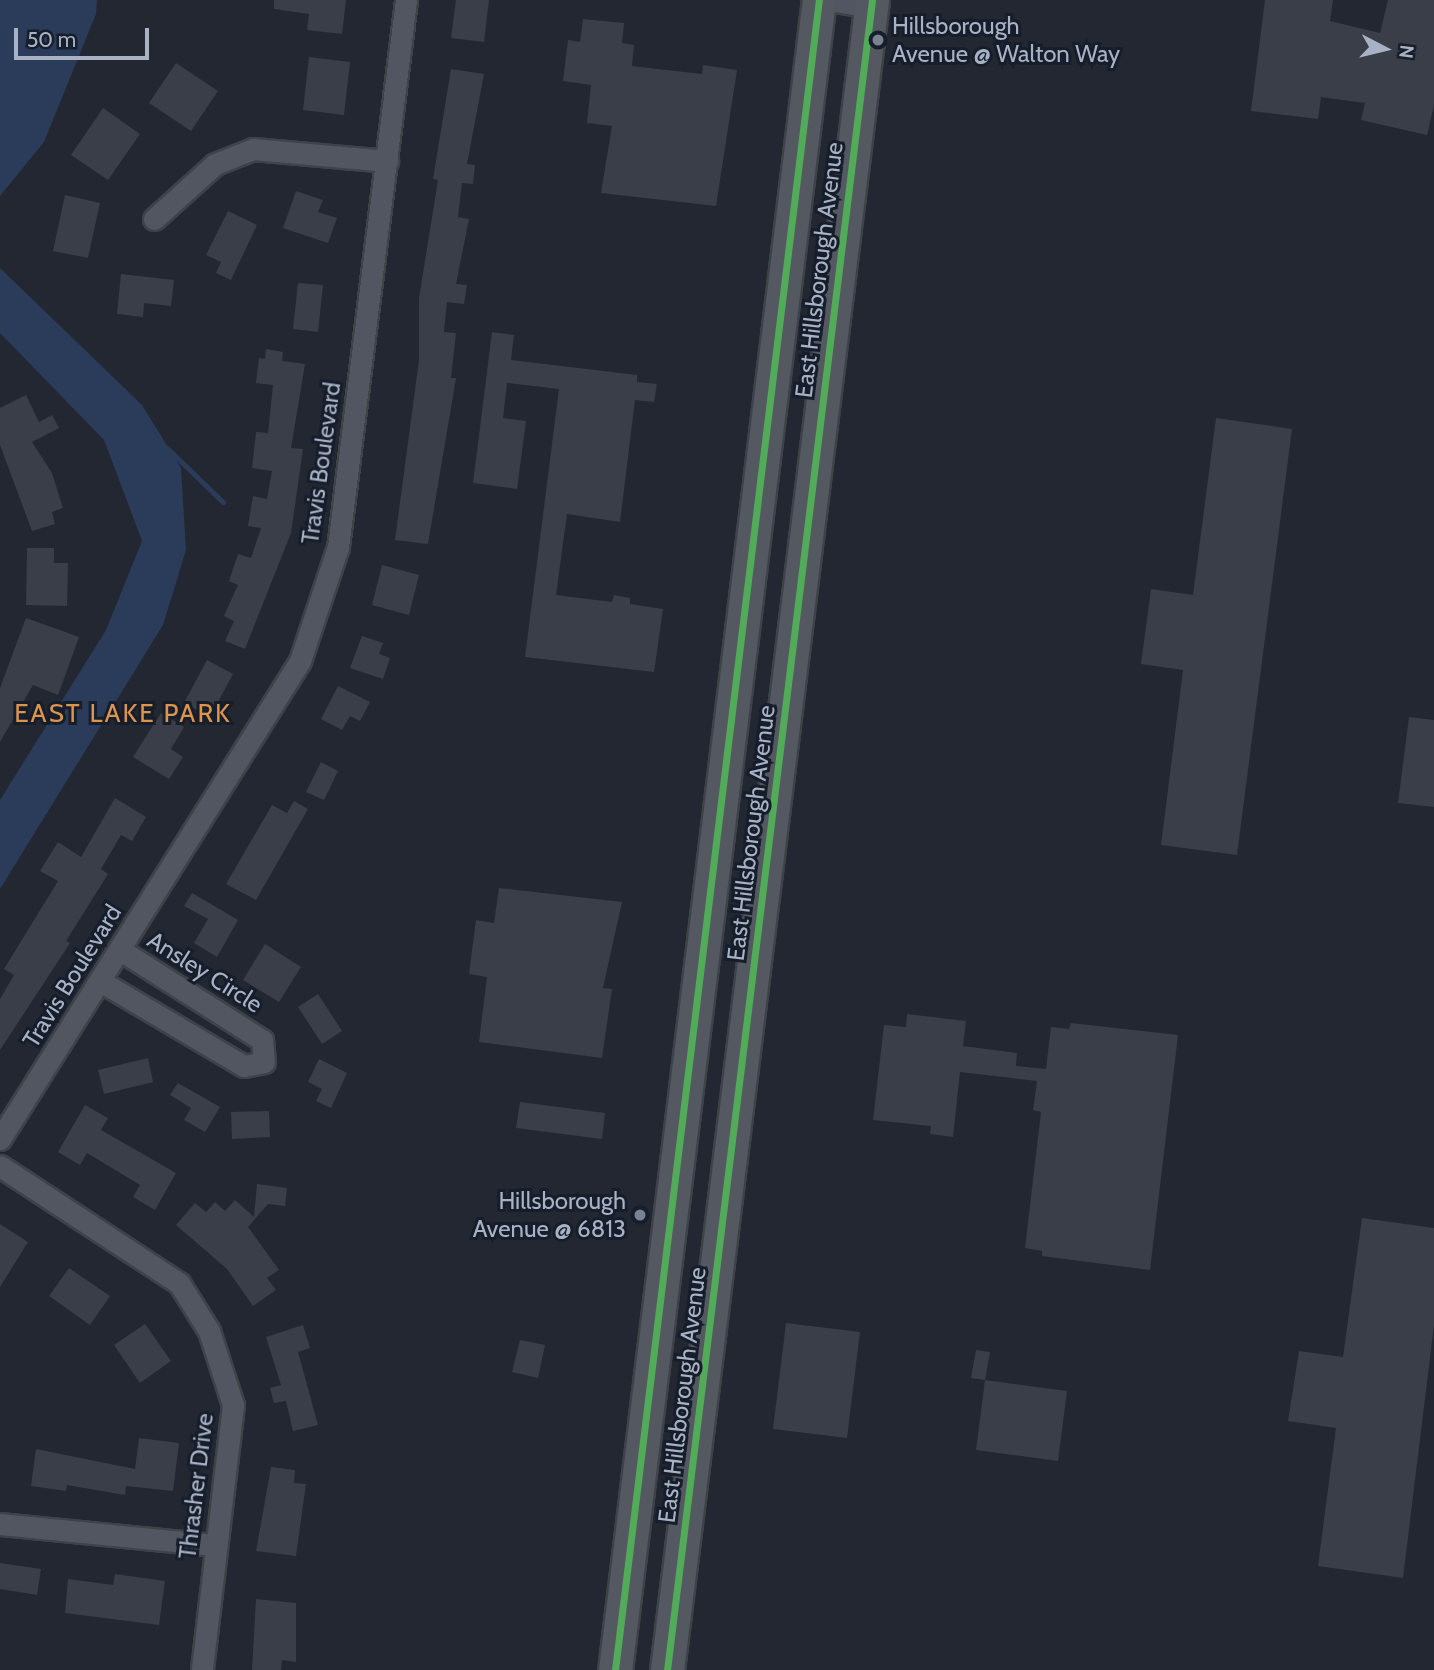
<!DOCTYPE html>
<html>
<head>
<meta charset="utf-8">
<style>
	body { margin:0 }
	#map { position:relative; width:1434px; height:1670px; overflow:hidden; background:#222731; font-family:Cabin,sans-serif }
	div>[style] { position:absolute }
	.water>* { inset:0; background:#2b3b5a }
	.stream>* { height:5px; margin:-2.5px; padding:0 2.5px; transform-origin:2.5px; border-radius:2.5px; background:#2b3b5a }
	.building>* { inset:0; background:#3a3e48 }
	.roads { filter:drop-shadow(2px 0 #3e4249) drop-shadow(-2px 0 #3e4249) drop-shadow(0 2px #3e4249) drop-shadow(0 -2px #3e4249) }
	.minor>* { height:21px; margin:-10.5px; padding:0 10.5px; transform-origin:10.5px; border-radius:10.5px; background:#515660 }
	.primary>* { height:33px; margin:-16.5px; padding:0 16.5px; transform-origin:16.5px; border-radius:16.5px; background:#545861 }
	.cycleway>* { height:7px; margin:-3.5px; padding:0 3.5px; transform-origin:3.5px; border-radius:3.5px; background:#51ab58 }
	.dots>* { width:19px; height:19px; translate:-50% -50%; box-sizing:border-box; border:4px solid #161d2b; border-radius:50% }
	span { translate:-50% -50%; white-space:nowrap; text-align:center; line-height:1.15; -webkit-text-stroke:6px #161d2b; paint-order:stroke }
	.poi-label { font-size:24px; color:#a9b2c5 }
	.left { translate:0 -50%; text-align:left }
	.right { translate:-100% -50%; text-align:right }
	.street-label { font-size:24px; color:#a9b2c5 }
	.neighbourhood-label { font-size:26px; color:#dd944c; letter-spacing:2px }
	.north { position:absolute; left:1350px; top:14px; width:70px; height:70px; -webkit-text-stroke:5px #161d2b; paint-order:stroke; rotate:97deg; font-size:19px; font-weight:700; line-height:28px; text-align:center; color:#a9b2c5 }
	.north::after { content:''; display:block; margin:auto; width:24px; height:32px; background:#a9b2c5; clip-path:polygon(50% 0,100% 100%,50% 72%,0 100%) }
	.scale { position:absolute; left:14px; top:28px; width:135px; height:32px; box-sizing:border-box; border:4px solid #a9b2c5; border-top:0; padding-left:9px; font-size:21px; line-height:24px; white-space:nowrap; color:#a9b2c5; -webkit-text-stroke:5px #161d2b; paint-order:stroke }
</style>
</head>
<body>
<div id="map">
	<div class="water">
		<div style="clip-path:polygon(0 0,97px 0,96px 14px,44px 142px,0 196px)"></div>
		<div style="clip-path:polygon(0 268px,142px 405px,181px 468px,186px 550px,163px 625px,0 889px,0 800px,106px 630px,142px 541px,104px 440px,0 333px)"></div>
	</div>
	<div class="stream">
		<div style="left:167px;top:448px;width:78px;rotate:44deg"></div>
	</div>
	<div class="building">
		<div style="clip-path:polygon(274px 0,346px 0,342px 34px,307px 30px,309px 14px,274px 9px)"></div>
		<div style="clip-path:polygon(456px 0,489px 0,484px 42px,451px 38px)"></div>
		<div style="clip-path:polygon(1265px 0,1333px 0,1330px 21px,1380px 33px,1388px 0,1434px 0,1434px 105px,1427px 135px,1361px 120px,1365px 103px,1321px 97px,1318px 119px,1251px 111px)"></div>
		<div style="clip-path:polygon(583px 19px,624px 23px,622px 43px,634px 45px,632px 66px,702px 74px,703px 65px,737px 70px,716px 206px,601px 193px,612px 126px,587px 123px,591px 85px,563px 81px,568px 40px,580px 42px)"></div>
		<div style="clip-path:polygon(309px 57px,350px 62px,344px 115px,303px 110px)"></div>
		<div style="clip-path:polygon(176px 63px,218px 91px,191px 131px,149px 103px)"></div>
		<div style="clip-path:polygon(451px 69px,484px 74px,467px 164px,475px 165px,473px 184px,462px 183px,458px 217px,469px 219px,456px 284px,467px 285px,464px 304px,447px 302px,444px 332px,456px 333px,451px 378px,456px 378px,428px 544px,395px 540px,419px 360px,419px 298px,438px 180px,433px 179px)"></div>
		<div style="clip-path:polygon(103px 108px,140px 134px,108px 180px,71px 155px)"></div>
		<div style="clip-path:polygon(296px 191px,323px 200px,318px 212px,337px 218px,328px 243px,283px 228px)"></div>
		<div style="clip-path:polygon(65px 195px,100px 203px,88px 258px,53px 251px)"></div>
		<div style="clip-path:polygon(228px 211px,257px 225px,231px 280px,216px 273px,221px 262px,206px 255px)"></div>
		<div style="clip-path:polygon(121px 274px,174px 280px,171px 306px,144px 303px,143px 317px,117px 314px)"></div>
		<div style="clip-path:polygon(298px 283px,323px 285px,318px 332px,293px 329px)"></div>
		<div style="clip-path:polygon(492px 332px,514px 335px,511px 360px,637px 375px,637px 382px,657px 384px,654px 402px,635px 400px,620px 522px,567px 514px,556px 595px,612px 602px,614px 595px,630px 598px,630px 604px,663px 609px,654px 672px,525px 657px,559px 389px,507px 383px,503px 418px,526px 421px,517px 489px,473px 483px)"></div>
		<div style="clip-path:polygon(266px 349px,283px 352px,282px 361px,305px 364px,291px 448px,303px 449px,291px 533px,245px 649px,225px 641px,234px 621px,224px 616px,238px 585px,229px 581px,238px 554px,251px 558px,261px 528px,248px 526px,253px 496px,267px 499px,272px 471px,252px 468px,256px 432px,268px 433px,273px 385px,256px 383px,259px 358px,265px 359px)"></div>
		<div style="clip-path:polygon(26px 395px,39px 422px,52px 415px,59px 428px,32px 442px,52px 473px,63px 508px,52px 512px,55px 524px,32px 531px,0 445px,0 408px)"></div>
		<div style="clip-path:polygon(1216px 418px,1292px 429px,1237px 855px,1161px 845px,1183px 670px,1141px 664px,1151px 589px,1193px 595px)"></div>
		<div style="clip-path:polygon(27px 548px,54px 548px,54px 563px,68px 563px,67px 606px,26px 605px)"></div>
		<div style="clip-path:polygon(382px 565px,419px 575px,409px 615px,372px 605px)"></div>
		<div style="clip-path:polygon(26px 618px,79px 637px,58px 695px,33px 685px,0 742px,0 688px)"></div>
		<div style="clip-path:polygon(362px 636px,383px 643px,379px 654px,390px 658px,383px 679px,350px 668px)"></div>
		<div style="clip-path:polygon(207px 660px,233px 674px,210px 717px,184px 703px)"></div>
		<div style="clip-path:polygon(338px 686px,370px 702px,360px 721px,350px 716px,342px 730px,321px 719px)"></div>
		<div style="clip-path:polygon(161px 713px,184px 727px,171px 749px,183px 757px,169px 779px,133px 757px)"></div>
		<div style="clip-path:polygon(1409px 717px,1434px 720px,1434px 807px,1398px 803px)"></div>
		<div style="clip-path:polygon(321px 762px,338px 771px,324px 800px,306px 792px)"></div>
		<div style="clip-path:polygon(115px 798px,146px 817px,132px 841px,121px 835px,101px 869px,108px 874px,66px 941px,70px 943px,0 1050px,0 999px,14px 975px,4px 969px,58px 881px,40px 871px,58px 842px,81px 857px)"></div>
		<div style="clip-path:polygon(294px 801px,308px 809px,256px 900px,226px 884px,272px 805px,287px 813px)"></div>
		<div style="clip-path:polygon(499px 888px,622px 902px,603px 988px,612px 989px,602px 1058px,479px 1042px,487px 977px,469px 974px,476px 920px,494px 923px)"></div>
		<div style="clip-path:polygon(192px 893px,238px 920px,217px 957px,194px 943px,208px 919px,184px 906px)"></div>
		<div style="clip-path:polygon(265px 944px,301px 967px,279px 1002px,243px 980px)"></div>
		<div style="clip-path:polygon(318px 994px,342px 1031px,322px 1044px,298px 1007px)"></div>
		<div style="clip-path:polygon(907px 1014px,966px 1021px,963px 1046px,1017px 1053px,1016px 1066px,1046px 1069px,1051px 1027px,1069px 1029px,1071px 1023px,1178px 1035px,1150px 1270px,1042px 1256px,1042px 1251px,1025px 1248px,1041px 1112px,1033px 1110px,1037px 1081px,960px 1072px,953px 1137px,930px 1134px,931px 1126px,873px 1120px,884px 1025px,906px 1027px)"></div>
		<div style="clip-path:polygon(148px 1058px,153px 1082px,104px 1094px,98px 1070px)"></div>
		<div style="clip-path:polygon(319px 1059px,347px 1073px,331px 1108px,316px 1101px,322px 1089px,308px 1082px)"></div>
		<div style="clip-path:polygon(178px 1083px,220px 1107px,205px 1132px,184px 1120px,191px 1108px,170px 1095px)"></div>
		<div style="clip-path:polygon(520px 1102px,605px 1113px,602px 1139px,516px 1128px)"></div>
		<div style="clip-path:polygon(85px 1105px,108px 1118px,101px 1130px,176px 1173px,155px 1210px,133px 1197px,140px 1185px,107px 1165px,87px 1153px,80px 1165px,58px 1152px)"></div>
		<div style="clip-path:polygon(269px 1111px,270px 1137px,232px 1139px,231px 1112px)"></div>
		<div style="clip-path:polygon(257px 1184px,287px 1188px,285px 1206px,268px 1204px,248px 1227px,279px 1270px,267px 1278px,276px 1290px,253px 1306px,227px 1269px,176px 1225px,195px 1203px,206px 1212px,215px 1202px,225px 1211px,235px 1200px,254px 1217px)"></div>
		<div style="clip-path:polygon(1362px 1218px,1434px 1228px,1434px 1325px,1403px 1578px,1318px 1566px,1336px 1428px,1288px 1421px,1299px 1351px,1343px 1357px)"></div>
		<div style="clip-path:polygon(0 1224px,28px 1242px,0 1287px)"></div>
		<div style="clip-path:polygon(69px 1268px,110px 1296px,90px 1325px,49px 1296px)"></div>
		<div style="clip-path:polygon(786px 1323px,860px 1332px,847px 1438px,773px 1429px)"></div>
		<div style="clip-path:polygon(145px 1324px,171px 1361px,140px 1383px,114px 1345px)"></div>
		<div style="clip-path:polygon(303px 1325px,310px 1348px,298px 1352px,318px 1425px,293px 1431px,286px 1401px,274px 1403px,270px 1388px,281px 1385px,266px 1337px)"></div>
		<div style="clip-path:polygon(520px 1340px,545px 1345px,538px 1378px,512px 1372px)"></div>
		<div style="clip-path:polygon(976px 1350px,990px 1352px,985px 1380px,971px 1378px)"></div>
		<div style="clip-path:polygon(985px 1380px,1067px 1391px,1058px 1461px,976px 1450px)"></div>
		<div style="clip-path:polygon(139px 1438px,179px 1443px,173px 1491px,126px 1486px,125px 1495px,67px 1485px,66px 1491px,31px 1486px,36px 1449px,135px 1469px)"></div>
		<div style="clip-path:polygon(271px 1467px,295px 1470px,294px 1483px,306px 1484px,296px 1556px,256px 1551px)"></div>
		<div style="clip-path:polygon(0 1563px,41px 1569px,37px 1595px,0 1589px)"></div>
		<div style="clip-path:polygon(115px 1574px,165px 1581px,159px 1625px,65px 1613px,68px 1579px,113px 1585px)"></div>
		<div style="clip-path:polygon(256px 1599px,296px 1603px,296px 1662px,282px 1660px,281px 1670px,252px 1670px)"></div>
	</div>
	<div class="roads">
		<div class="minor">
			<div style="left:828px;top:0;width:45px;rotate:9deg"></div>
			<div style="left:154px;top:219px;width:82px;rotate:-42deg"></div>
			<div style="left:215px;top:164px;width:41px;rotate:-21.5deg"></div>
			<div style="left:253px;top:149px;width:135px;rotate:5.1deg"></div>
			<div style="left:100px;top:981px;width:167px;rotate:30.6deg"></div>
			<div style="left:244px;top:1066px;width:20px;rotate:-11deg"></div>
			<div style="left:264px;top:1062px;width:22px;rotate:-95deg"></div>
			<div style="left:262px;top:1040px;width:168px;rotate:-147.6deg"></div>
			<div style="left:0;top:1139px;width:564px;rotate:-57.89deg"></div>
			<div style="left:300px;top:661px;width:120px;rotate:-71.6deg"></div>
			<div style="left:338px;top:547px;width:551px;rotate:-82.91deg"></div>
			<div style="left:0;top:1166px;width:214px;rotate:33.2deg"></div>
			<div style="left:179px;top:1283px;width:57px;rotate:58deg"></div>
			<div style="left:209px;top:1331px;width:78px;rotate:72deg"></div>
			<div style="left:233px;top:1405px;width:267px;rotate:96.7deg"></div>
			<div style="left:0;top:1524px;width:216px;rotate:5.6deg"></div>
		</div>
		<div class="primary">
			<div style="left:615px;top:1670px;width:1682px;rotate:-83.04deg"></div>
			<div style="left:667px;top:1670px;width:1683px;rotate:-83deg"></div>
		</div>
	</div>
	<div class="cycleway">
		<div style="left:615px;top:1670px;width:1682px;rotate:-83.04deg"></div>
		<div style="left:667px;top:1670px;width:1683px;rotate:-83deg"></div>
	</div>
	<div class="dots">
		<div style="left:878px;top:40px;background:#7a8191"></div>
		<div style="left:640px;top:1215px;background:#7a8191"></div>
	</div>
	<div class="poi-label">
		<span class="left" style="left:892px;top:40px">Hillsborough<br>Avenue @ Walton Way</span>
		<span class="right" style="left:626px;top:1215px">Hillsborough<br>Avenue @ 6813</span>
	</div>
	<div class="street-label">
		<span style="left:819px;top:270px;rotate:-83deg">East Hillsborough Avenue</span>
		<span style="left:321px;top:463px;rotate:-82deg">Travis Boulevard</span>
		<span style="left:751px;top:833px;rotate:-83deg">East Hillsborough Avenue</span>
		<span style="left:205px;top:972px;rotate:32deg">Ansley Circle</span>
		<span style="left:72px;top:976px;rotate:-58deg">Travis Boulevard</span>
		<span style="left:682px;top:1395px;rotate:-83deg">East Hillsborough Avenue</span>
		<span style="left:196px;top:1486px;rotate:-83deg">Thrasher Drive</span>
	</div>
	<div class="neighbourhood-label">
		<span style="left:123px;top:714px">EAST LAKE PARK</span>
	</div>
	<div class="north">N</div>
	<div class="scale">50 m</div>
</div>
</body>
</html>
